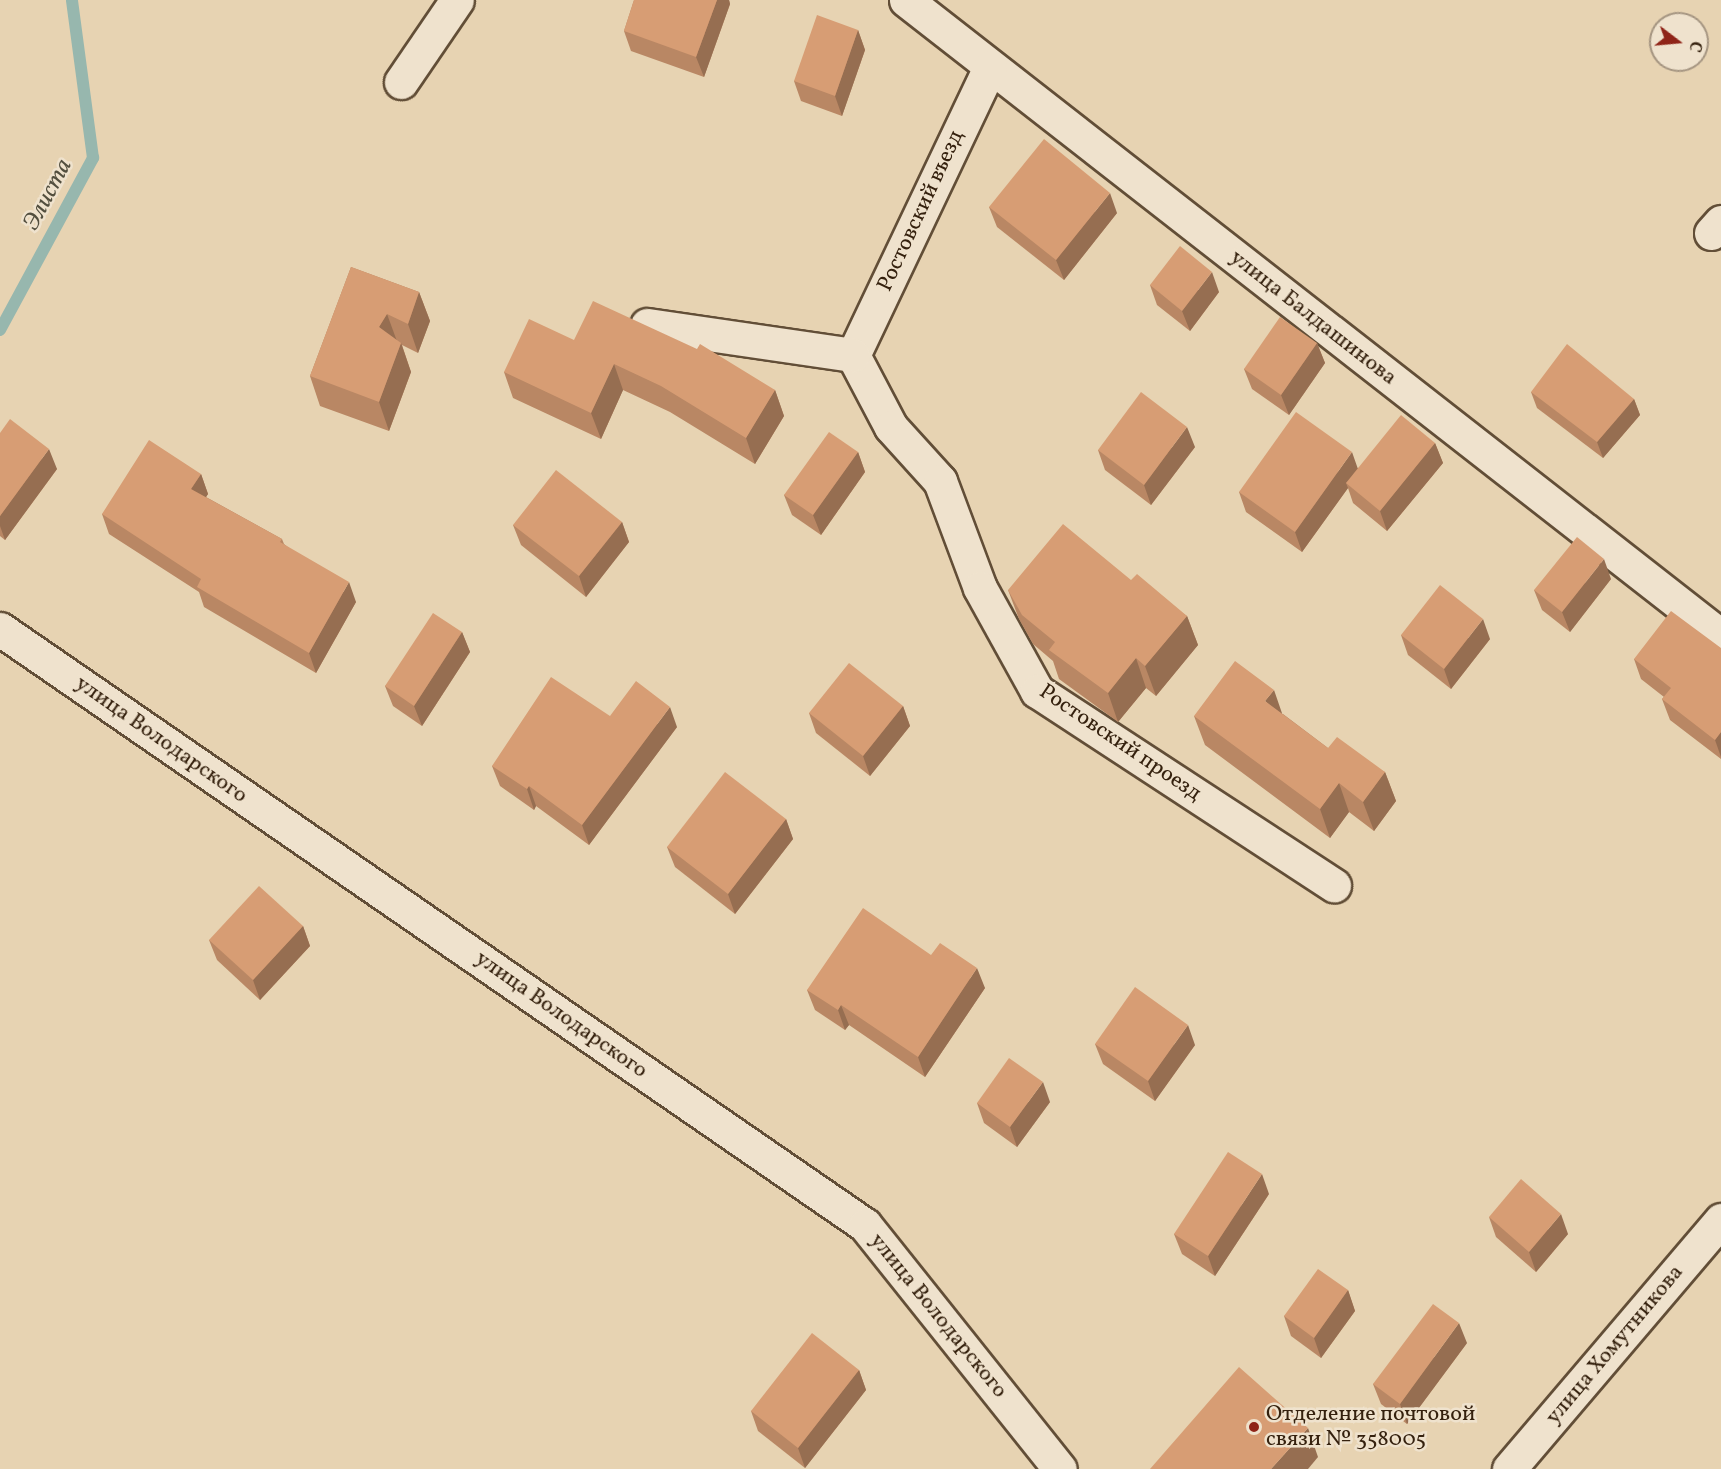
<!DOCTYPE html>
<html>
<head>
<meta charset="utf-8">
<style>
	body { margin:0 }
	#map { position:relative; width:1721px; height:1469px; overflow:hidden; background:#e7d3b2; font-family:Vollkorn,serif }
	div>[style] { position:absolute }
	.stream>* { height:12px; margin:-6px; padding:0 6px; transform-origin:6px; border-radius:6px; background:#97b7ae }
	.roads { filter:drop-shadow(2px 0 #624e37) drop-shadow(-2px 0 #624e37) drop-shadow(0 2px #624e37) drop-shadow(0 -2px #624e37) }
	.street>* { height:33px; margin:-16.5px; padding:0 16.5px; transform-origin:16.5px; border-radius:16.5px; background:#efe2cd }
	.secondary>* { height:33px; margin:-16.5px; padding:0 16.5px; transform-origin:16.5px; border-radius:16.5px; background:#efe2cd }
	.wall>* { inset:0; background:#b98764 }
	.shaded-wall>* { inset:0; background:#966e51 }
	.building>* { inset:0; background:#d79d74 }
	.dots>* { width:16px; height:16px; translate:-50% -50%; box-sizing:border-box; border:3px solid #efe2cd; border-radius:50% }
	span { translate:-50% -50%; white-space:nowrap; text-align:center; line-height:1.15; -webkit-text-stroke:5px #efe2cd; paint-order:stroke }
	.street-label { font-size:22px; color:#35210e }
	.poi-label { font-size:22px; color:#35210e }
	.left { translate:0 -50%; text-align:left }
	.water-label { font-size:24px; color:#524e3e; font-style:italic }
	.north { position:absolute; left:1649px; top:12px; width:60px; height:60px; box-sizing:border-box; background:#efe2cd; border:2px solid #a59581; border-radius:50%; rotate:106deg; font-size:16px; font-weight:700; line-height:24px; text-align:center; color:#35210e }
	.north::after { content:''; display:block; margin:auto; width:21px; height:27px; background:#8f2418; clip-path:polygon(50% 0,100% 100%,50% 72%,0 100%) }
</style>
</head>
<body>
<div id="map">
	<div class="stream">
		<div style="left:0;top:330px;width:196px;rotate:-61.6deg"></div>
		<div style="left:93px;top:158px;width:159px;rotate:-97.6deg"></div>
	</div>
	<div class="roads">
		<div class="street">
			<div style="left:906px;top:0;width:1034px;rotate:37.97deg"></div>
			<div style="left:990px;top:67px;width:319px;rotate:115.4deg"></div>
			<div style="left:853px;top:355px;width:81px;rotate:62.2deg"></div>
			<div style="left:891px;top:427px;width:73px;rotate:47.8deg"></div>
			<div style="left:940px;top:481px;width:114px;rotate:69.5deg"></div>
			<div style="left:980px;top:588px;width:118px;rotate:61deg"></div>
			<div style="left:1037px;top:691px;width:355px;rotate:33.2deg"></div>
			<div style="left:401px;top:82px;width:99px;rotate:-55.7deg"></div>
			<div style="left:1711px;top:233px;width:15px;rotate:-48deg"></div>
			<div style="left:647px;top:325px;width:208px;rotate:8.3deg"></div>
			<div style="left:0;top:629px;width:1050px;rotate:34.57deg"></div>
			<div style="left:865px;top:1225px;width:312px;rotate:51.4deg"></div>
		</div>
		<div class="secondary">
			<div style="left:1509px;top:1469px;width:327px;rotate:-49.6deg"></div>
		</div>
	</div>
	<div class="wall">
		<div style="clip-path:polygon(634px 0,729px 0,730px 4px,704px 77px,631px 51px,624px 31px)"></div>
		<div style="clip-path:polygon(858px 30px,865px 50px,842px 116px,801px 101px,794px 81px)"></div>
		<div style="clip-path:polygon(989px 207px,1117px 213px,1064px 280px,997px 227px)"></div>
		<div style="clip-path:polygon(351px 267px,419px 292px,430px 321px,418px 353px,402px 345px,411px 372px,389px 431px,320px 406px,310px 376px)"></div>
		<div style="clip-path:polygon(1150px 285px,1219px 292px,1190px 331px,1157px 305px)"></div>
		<div style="clip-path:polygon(574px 340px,775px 390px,784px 416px,755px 464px,670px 412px,623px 390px,601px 439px,513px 398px,504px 372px)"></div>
		<div style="clip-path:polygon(1317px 343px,1325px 363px,1289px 415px,1252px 389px,1244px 369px)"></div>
		<div style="clip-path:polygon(1531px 392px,1634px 399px,1640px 415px,1603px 458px,1537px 408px)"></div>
		<div style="clip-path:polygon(0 433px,57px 469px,5px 540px,0 536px)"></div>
		<div style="clip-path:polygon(1435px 443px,1443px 463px,1387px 531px,1353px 503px,1348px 488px,1302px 552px,1246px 512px,1239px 492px,1358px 468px)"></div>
		<div style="clip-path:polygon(1195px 447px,1151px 505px,1105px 470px,1098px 450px)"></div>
		<div style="clip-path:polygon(858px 452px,865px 472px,821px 535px,792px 515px,784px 495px)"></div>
		<div style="clip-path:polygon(201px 474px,208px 494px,206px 497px,282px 539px,284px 544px,356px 602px,316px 673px,204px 607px,199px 592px,109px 534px,102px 514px)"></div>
		<div style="clip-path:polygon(622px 522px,629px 542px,586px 597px,521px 545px,513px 525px)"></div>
		<div style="clip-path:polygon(1611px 579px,1570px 632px,1542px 610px,1534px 590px)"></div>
		<div style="clip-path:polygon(1131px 580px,1187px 616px,1198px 645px,1156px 696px,1146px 688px,1118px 722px,1059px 679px,1053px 661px,1033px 644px,1019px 619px,1008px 590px)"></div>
		<div style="clip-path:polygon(462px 632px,470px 652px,422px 726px,393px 706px,385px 686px)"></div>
		<div style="clip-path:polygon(1401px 635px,1490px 639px,1451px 689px,1408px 655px)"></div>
		<div style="clip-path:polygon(1721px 648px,1721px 759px,1670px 720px,1662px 699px,1664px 697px,1641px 679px,1634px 659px)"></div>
		<div style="clip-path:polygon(903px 706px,910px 726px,870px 776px,816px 733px,809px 713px)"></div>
		<div style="clip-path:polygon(1283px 714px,1328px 748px,1385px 772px,1396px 801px,1374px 831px,1349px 812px,1330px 838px,1205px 745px,1194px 716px)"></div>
		<div style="clip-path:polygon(610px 716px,677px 727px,589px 845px,536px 806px,534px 810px,500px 786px,492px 766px)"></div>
		<div style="clip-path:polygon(786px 819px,793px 839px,735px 914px,675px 867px,667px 847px)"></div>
		<div style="clip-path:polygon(303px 926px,310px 946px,260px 1000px,217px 960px,209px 940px)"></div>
		<div style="clip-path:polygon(931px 955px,985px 988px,925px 1077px,849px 1025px,845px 1030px,815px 1010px,807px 990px)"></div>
		<div style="clip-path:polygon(1095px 1044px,1195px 1045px,1155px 1101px,1103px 1064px)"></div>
		<div style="clip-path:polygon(1050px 1102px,1017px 1147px,984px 1123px,977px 1103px)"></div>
		<div style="clip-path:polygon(1269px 1194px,1215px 1276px,1182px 1254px,1174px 1234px)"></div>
		<div style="clip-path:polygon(1489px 1217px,1568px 1234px,1536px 1272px,1496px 1237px)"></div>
		<div style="clip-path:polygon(1348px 1290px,1355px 1311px,1321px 1358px,1291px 1336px,1284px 1316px)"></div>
		<div style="clip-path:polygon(1467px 1343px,1407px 1424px,1381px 1404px,1373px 1384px)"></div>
		<div style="clip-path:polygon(859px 1370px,866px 1390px,805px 1468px,758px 1431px,751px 1411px)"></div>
	</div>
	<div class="shaded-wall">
		<div style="clip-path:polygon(717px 0,729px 0,730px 4px,704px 77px,696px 57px)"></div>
		<div style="clip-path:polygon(858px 30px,865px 50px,842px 116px,835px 96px)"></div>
		<div style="clip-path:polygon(1110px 193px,1117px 213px,1064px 280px,1056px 260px)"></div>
		<div style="clip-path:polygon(1212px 272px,1219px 292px,1190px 331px,1182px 311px)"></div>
		<div style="clip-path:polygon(419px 292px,430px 321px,418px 353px,408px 324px)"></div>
		<div style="clip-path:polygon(387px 314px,398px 344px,379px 327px)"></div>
		<div style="clip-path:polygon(401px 343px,411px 372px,389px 431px,379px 402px)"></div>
		<div style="clip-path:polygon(1317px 343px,1325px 363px,1289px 415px,1281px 395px)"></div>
		<div style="clip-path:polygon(614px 364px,623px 390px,601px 439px,591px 413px)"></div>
		<div style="clip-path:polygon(775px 390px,784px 416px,755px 464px,746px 438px)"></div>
		<div style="clip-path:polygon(1634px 399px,1640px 415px,1603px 458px,1597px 442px)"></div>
		<div style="clip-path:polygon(1187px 427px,1195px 447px,1151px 505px,1144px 485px)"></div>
		<div style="clip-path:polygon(1435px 443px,1443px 463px,1387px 531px,1380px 511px)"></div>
		<div style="clip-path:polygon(49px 449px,57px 469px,5px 540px,0 526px,0 516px)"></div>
		<div style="clip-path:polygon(858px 452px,865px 472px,821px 535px,813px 515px)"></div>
		<div style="clip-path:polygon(1352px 452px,1359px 472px,1346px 483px,1348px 488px,1302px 552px,1295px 532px)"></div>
		<div style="clip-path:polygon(201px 474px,208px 494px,198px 509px,191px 489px)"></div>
		<div style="clip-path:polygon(622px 522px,629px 542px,586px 597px,579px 576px)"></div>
		<div style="clip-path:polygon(1604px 559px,1611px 579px,1570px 632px,1562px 612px)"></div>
		<div style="clip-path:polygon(349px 582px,356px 602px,316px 673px,309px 653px)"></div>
		<div style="clip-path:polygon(1187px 616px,1198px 645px,1156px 696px,1145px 666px)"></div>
		<div style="clip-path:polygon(1483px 619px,1490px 639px,1451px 689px,1444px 669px)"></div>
		<div style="clip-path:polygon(462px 632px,470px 652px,422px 726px,414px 706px)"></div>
		<div style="clip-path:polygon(1136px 658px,1146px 688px,1118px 722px,1108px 693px)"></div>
		<div style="clip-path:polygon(1274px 690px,1284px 719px,1265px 701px)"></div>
		<div style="clip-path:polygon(903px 706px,910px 726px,870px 776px,863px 756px)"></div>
		<div style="clip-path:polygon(670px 707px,677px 727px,589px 845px,582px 825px)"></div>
		<div style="clip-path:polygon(1721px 732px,1721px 757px,1715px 740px)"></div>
		<div style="clip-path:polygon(1385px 772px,1396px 801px,1374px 831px,1363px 802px)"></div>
		<div style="clip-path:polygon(1339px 783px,1349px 812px,1330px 838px,1320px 809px)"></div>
		<div style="clip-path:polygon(529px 786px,536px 806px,534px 810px,527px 789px)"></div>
		<div style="clip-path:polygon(786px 819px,793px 839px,735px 914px,728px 894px)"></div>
		<div style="clip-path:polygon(303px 926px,310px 946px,260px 1000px,253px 980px)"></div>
		<div style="clip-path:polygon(977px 968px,985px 988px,925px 1077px,918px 1057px)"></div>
		<div style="clip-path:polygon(841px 1005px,849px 1025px,845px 1030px,838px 1010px)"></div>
		<div style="clip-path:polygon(1188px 1025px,1195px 1045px,1155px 1101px,1148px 1081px)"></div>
		<div style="clip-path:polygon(1043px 1082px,1050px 1102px,1017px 1147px,1010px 1127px)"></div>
		<div style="clip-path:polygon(1262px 1174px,1269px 1194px,1215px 1276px,1208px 1256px)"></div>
		<div style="clip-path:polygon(1561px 1214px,1568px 1234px,1536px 1272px,1529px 1252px)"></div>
		<div style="clip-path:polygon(1348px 1290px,1355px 1311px,1321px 1358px,1314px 1338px)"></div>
		<div style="clip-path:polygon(1459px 1323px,1467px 1343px,1407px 1424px,1400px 1404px)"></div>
		<div style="clip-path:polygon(859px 1370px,866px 1390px,805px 1468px,798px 1448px)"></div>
		<div style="clip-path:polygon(1308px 1428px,1318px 1457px,1308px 1469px,1271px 1469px)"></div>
	</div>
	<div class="building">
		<div style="clip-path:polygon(634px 0,717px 0,696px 57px,624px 31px)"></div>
		<div style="clip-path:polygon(817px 15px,858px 30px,835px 96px,794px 81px)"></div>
		<div style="clip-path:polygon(1044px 139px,1110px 193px,1056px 260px,989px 207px)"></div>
		<div style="clip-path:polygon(1180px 246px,1212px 272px,1182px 311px,1150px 285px)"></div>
		<div style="clip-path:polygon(351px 267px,419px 292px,408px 324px,387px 314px,379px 327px,401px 343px,379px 402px,310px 376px)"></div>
		<div style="clip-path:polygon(593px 301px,697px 349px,700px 344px,775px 390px,746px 438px,661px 386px,614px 364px,591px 413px,504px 372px,529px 319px,574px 340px)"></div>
		<div style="clip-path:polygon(1280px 317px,1317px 343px,1281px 395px,1244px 369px)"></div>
		<div style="clip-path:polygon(1567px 344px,1634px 399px,1597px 442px,1531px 392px)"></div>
		<div style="clip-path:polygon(1141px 392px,1187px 427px,1144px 485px,1098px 450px)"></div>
		<div style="clip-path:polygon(1296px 412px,1352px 452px,1295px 532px,1239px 492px)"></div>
		<div style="clip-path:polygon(1401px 415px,1435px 443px,1380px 511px,1346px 483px)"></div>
		<div style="clip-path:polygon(10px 419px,49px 449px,0 516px,0 433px)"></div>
		<div style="clip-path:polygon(829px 432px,858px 452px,813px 515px,784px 495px)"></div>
		<div style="clip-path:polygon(149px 440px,201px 474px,191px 489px,282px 539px,280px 542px,349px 582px,309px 653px,197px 587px,201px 579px,102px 514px)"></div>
		<div style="clip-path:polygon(556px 470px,622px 522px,579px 576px,513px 525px)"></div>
		<div style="clip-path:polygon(1063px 524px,1131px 580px,1137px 574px,1187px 616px,1145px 666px,1136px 658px,1108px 693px,1049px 650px,1055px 642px,1022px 615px,1008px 590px)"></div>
		<div style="clip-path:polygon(1577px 537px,1604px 559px,1562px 612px,1534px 590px)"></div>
		<div style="clip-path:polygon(1440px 585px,1483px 619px,1444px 669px,1401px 635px)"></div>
		<div style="clip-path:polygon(1671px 611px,1721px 648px,1721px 732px,1715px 740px,1662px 699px,1671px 688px,1634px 659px)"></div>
		<div style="clip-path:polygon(433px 613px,462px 632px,414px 706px,385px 686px)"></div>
		<div style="clip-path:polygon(1235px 661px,1274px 690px,1265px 701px,1328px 748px,1337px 737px,1385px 772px,1363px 802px,1339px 783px,1320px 809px,1194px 716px)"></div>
		<div style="clip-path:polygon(849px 663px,903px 706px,863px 756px,809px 713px)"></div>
		<div style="clip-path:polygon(551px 677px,610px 716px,636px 681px,670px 707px,582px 825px,529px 786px,527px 789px,492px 766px)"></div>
		<div style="clip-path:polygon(725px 772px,786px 819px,728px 894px,667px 847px)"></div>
		<div style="clip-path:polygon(259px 886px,303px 926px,253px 980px,209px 940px)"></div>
		<div style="clip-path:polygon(863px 908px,931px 955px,940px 943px,977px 968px,918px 1057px,841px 1005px,838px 1010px,807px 990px)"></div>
		<div style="clip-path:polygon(1135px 987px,1188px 1025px,1148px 1081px,1095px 1044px)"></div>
		<div style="clip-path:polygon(1009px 1058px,1043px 1082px,1010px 1127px,977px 1103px)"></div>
		<div style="clip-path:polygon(1228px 1152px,1262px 1174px,1208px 1256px,1174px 1234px)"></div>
		<div style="clip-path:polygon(1521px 1179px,1561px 1214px,1529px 1252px,1489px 1217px)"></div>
		<div style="clip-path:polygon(1318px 1269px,1348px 1290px,1314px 1338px,1284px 1316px)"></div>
		<div style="clip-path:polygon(1433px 1304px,1459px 1323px,1400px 1404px,1373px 1384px)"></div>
		<div style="clip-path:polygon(812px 1333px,859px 1370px,798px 1448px,751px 1411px)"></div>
		<div style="clip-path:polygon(1239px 1367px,1308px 1428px,1271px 1469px,1150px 1469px)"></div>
	</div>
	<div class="dots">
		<div style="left:1254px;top:1427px;background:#8f2418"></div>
	</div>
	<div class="street-label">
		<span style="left:921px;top:211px;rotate:-65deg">Ростовский въезд</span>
		<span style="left:1313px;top:318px;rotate:38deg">улица Балдашинова</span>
		<span style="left:161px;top:740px;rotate:35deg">улица Володарского</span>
		<span style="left:1120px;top:743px;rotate:34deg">Ростовский проезд</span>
		<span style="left:561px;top:1015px;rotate:35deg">улица Володарского</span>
		<span style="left:938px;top:1316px;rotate:51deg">улица Володарского</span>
		<span style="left:1615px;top:1345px;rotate:-50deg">улица Хомутникова</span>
	</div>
	<div class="poi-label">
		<span class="left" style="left:1266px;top:1427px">Отделение почтовой<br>связи № 358005</span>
	</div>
	<div class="water-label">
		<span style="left:49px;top:195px;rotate:-62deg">Элиста</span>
	</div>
	<div class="north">С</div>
</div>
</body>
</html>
